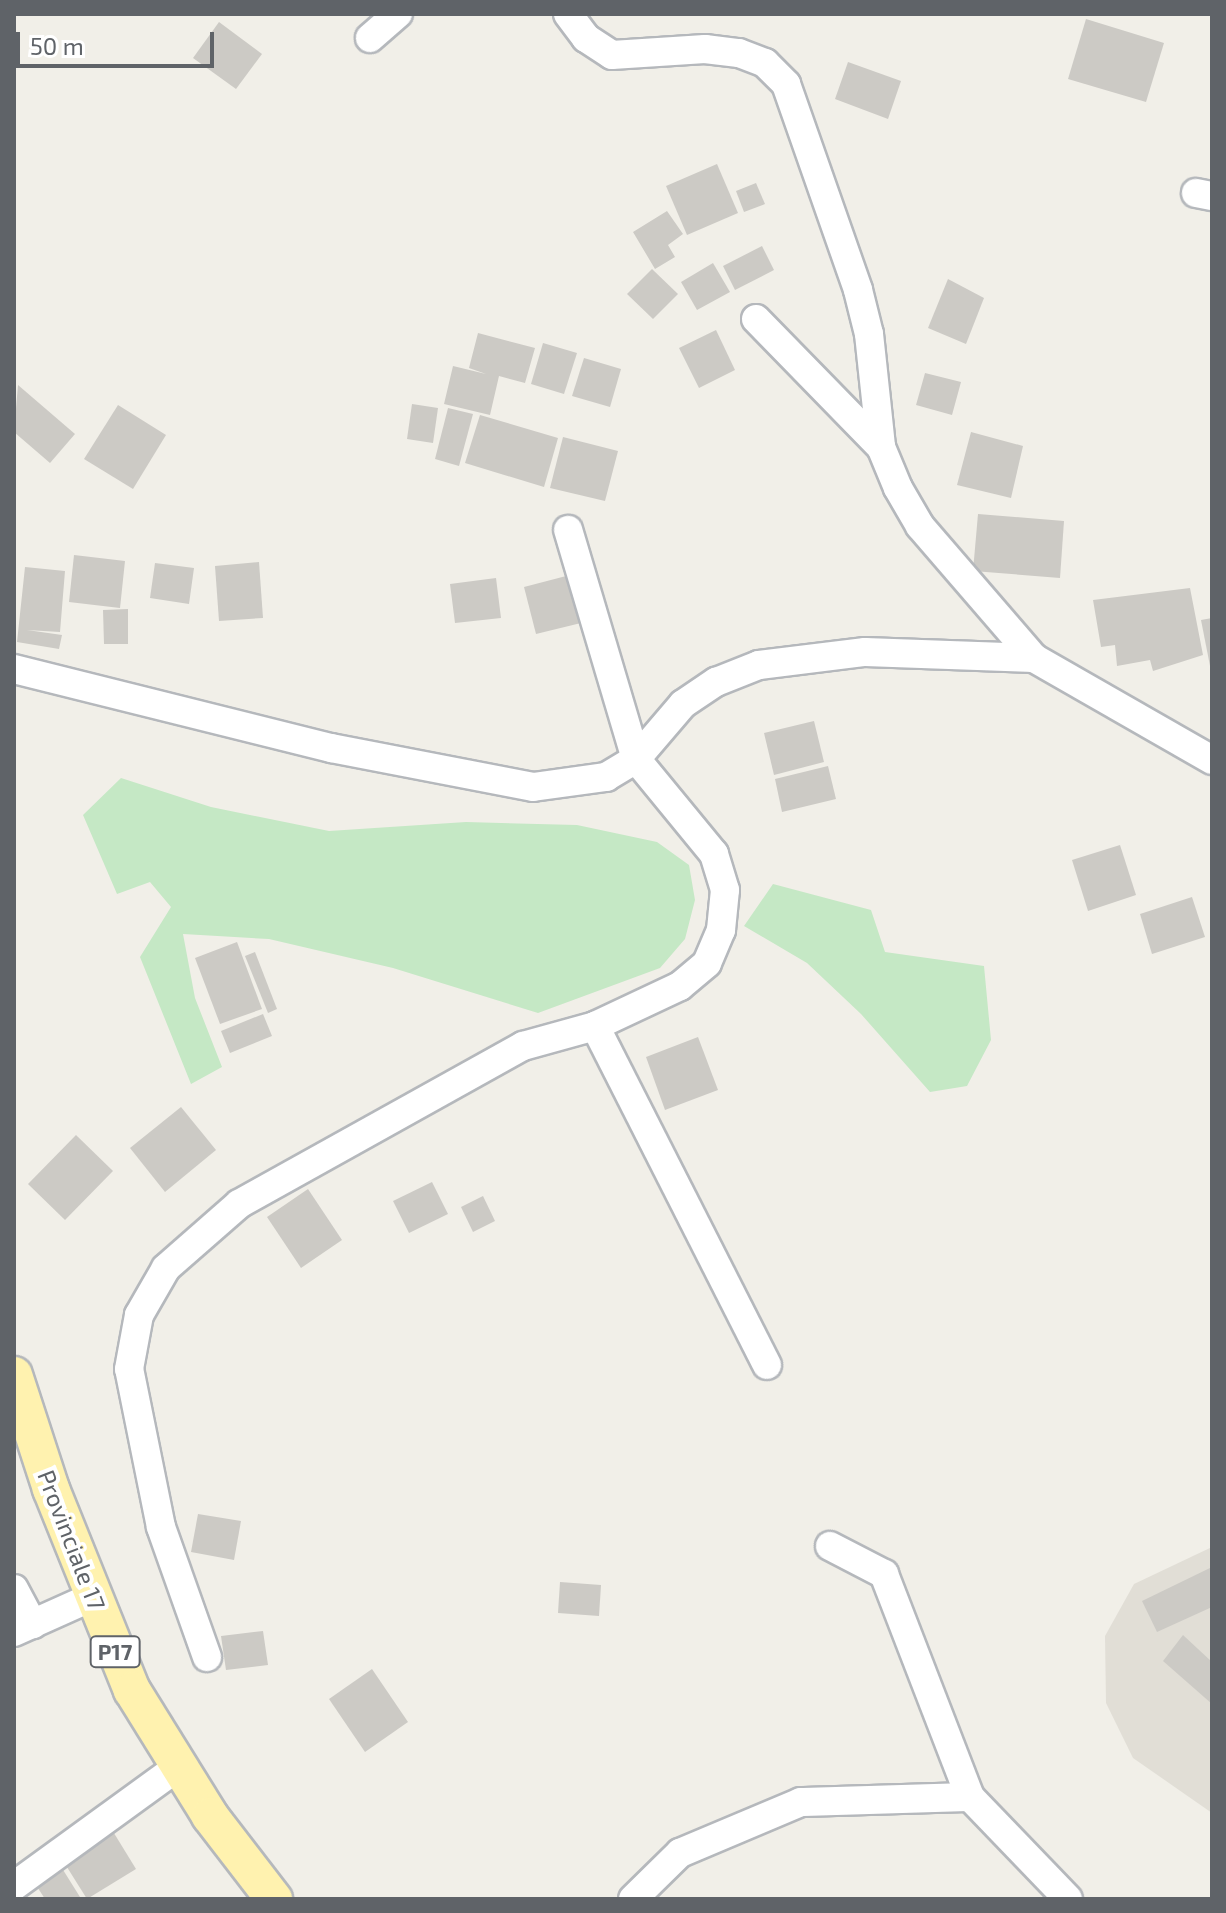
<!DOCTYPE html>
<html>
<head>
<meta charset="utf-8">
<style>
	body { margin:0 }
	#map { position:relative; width:1226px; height:1913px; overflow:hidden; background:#f1efe8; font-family:"Exo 2",sans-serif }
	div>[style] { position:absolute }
	.education>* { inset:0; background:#e1ded6 }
	.green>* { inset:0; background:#c5e8c5 }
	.building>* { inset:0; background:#cccac5 }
	.roads { filter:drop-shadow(2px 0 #b5b8bc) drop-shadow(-2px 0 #b5b8bc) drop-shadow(0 2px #b5b8bc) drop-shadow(0 -2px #b5b8bc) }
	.minor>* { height:28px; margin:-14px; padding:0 14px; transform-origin:14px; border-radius:14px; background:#fff }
	.major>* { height:36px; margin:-18px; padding:0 18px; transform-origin:18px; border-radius:18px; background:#fff2af }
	span { translate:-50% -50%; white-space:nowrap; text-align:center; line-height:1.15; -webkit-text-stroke:8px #fff; paint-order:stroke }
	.shield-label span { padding:2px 6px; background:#fff; border:2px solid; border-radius:6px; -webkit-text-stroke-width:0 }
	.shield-label { font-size:22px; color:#5f6368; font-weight:700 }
	.street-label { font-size:24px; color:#5f6368 }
	.frame { position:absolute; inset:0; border:16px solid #5f6368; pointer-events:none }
	.scale { position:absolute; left:16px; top:32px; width:198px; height:36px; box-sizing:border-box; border:4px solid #5f6368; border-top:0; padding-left:10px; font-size:24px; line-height:28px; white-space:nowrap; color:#5f6368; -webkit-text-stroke:6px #fff; paint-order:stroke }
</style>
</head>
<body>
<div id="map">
	<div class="education">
		<div style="clip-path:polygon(1212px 1547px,1212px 1813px,1133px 1758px,1106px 1703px,1105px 1636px,1134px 1584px)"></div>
	</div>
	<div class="green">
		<div style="clip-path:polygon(121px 778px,211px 807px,329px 831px,466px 822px,577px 825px,657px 842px,689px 865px,695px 900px,685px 939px,660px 968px,538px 1013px,393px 968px,269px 939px,183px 934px,195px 998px,222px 1067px,191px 1084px,140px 957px,171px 907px,150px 882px,117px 894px,83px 815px)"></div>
		<div style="clip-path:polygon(773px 884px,871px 910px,885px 952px,984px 966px,991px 1040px,967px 1086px,930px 1092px,861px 1014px,807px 963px,744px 926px)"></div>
	</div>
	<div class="building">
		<div style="clip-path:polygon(1086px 19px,1164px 43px,1146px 102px,1068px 79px)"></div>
		<div style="clip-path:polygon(219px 22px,262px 54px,236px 89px,193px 58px)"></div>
		<div style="clip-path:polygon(848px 62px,901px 81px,888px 119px,835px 99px)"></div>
		<div style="clip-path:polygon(717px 164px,738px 213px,687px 235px,666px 186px)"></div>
		<div style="clip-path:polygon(756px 183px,765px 204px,744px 212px,736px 191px)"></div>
		<div style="clip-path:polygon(667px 211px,683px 234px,668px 245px,675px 257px,655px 269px,633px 232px)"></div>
		<div style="clip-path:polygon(762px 246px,774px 270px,735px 290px,723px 266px)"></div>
		<div style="clip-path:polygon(713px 263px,730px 292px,697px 310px,681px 282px)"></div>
		<div style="clip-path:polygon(652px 269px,678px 294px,653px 319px,627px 294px)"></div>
		<div style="clip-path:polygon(948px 279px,984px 298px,966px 344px,928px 328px)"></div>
		<div style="clip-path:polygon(716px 330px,735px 370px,699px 388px,679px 348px)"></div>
		<div style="clip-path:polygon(478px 333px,535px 348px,525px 383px,499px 376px,490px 415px,444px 404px,453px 366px,486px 374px,469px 368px)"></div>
		<div style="clip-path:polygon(543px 343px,577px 353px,564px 394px,531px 384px)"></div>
		<div style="clip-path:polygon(584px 358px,621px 369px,610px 407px,572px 396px)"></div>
		<div style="clip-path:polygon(925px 373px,961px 382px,952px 415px,916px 405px)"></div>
		<div style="clip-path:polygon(18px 385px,75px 434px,50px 463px,14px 432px)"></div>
		<div style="clip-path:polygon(412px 404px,438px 408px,433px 443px,407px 439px)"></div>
		<div style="clip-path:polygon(118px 405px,166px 435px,133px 489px,84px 459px)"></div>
		<div style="clip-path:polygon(448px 408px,473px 414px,459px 466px,435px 459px)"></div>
		<div style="clip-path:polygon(480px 415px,558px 438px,544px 487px,465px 463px)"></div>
		<div style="clip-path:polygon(971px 432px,1023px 446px,1011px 498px,957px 485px)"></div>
		<div style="clip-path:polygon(563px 437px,618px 451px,605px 501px,550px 488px)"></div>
		<div style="clip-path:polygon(978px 514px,1064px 521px,1060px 578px,973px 571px)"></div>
		<div style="clip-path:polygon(74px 555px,125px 561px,120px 608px,69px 602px)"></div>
		<div style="clip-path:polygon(259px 562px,263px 618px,219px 621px,215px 566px)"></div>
		<div style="clip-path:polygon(155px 563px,194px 568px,189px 604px,150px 598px)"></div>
		<div style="clip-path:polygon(25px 567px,65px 571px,60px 632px,27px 630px,62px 635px,59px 649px,17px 642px)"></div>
		<div style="clip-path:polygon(570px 575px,581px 623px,536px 634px,524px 587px)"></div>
		<div style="clip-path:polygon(496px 578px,501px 618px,455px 623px,450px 584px)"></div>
		<div style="clip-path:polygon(1190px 588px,1203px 655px,1153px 671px,1150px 660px,1117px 666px,1115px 645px,1101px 647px,1093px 600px)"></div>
		<div style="clip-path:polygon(128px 609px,128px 644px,104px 644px,103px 610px)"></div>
		<div style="clip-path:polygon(1212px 618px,1212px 671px,1211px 671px,1201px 620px)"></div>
		<div style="clip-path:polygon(814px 721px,824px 762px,774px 775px,764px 733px)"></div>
		<div style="clip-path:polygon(828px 766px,836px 799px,782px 812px,775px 779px)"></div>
		<div style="clip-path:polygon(1120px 845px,1136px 895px,1088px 911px,1072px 860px)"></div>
		<div style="clip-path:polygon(1192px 897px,1205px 937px,1152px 954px,1140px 914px)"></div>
		<div style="clip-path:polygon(237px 942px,262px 1009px,220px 1024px,195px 958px)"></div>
		<div style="clip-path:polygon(255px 952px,277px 1009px,268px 1013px,245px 956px)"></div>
		<div style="clip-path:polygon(263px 1014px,272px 1036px,230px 1053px,221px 1031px)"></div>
		<div style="clip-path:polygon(698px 1037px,718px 1090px,665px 1110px,646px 1057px)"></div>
		<div style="clip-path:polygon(181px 1107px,216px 1150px,165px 1192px,130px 1148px)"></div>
		<div style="clip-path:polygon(76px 1135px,113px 1171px,65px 1220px,28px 1184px)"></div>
		<div style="clip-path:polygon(432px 1182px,448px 1214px,409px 1233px,393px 1201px)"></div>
		<div style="clip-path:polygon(308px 1189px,342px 1240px,301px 1268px,267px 1217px)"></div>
		<div style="clip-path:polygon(483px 1196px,495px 1221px,473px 1232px,461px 1207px)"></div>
		<div style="clip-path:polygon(198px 1514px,241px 1521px,234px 1560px,191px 1552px)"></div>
		<div style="clip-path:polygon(1212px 1567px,1212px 1607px,1157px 1632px,1142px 1601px)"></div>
		<div style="clip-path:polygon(560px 1582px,601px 1585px,599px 1616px,558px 1613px)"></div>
		<div style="clip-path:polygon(263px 1631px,268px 1665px,226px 1670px,221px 1636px)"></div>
		<div style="clip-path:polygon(1183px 1635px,1212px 1662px,1212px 1704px,1163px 1661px)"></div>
		<div style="clip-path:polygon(372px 1669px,408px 1722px,365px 1752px,329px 1699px)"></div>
		<div style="clip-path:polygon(109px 1825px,136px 1869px,87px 1899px,60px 1856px)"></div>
		<div style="clip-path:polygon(60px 1865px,80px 1897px,77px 1899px,45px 1899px,34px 1882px)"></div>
	</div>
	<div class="roads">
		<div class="minor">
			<div style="left:568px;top:14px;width:30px;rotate:53deg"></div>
			<div style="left:586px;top:38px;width:31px;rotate:33deg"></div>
			<div style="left:612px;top:55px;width:93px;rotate:-3.7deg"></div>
			<div style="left:705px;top:49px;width:34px;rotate:7deg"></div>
			<div style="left:739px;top:53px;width:28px;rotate:21deg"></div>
			<div style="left:765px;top:63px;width:30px;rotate:45deg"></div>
			<div style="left:786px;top:84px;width:218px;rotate:70.7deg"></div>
			<div style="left:858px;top:290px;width:45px;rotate:76deg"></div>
			<div style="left:869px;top:334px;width:114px;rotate:83.9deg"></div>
			<div style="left:881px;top:447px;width:44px;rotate:67.5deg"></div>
			<div style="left:898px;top:488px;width:44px;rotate:59.9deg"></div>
			<div style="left:920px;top:526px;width:174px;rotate:49.2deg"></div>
			<div style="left:370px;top:38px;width:37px;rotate:-41deg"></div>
			<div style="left:1196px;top:193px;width:16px;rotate:11deg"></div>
			<div style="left:756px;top:319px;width:179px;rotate:45.7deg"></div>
			<div style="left:14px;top:669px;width:327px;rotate:14deg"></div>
			<div style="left:331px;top:748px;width:206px;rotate:10.9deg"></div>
			<div style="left:533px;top:787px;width:74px;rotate:-7.8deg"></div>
			<div style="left:606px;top:777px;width:35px;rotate:-31deg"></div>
			<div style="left:636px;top:759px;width:72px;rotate:-49.5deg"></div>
			<div style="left:683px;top:704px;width:40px;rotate:-34deg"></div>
			<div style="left:716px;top:682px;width:46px;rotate:-21.6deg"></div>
			<div style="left:759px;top:665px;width:107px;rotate:-7deg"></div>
			<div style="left:865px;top:652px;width:169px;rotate:2deg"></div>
			<div style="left:1034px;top:658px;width:205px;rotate:29.8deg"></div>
			<div style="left:595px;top:1026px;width:380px;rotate:63.1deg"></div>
			<div style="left:830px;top:1546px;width:61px;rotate:27.4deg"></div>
			<div style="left:884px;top:1574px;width:239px;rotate:68.9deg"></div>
			<div style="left:14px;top:1589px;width:40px;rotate:62deg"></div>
			<div style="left:14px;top:1632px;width:85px;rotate:-24.2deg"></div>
			<div style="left:207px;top:1657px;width:138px;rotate:-109.5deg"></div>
			<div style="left:161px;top:1527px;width:161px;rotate:-101.4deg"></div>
			<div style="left:129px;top:1369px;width:55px;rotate:-79.5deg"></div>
			<div style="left:139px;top:1315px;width:54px;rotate:-60.1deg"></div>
			<div style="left:166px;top:1268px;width:97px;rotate:-41.2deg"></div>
			<div style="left:239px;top:1204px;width:325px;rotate:-29.1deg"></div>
			<div style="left:523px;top:1046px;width:75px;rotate:-15.5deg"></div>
			<div style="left:595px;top:1026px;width:94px;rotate:-25.2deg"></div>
			<div style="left:680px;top:986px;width:35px;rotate:-40deg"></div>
			<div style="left:707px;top:963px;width:36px;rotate:-67deg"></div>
			<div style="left:721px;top:930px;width:40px;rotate:-84.3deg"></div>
			<div style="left:725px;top:890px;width:38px;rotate:-107deg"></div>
			<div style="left:714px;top:854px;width:123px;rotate:-129.4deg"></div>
			<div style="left:636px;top:759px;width:239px;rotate:-106.5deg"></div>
			<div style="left:14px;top:1886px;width:204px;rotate:-36deg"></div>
			<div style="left:633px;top:1899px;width:66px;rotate:-44.4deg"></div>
			<div style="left:680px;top:1853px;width:131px;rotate:-22.9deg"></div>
			<div style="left:801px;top:1802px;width:169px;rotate:-1.7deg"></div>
			<div style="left:970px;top:1797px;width:141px;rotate:46.1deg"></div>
		</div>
		<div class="major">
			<div style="left:14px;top:1375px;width:120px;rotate:72deg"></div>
			<div style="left:51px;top:1489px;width:217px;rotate:68.1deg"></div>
			<div style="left:132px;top:1690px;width:148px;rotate:58.2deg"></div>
			<div style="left:210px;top:1816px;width:105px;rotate:52.4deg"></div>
		</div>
	</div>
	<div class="shield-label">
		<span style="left:115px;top:1652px">P17</span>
	</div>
	<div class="street-label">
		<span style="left:72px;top:1540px;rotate:69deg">Provinciale 17</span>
	</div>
	<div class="frame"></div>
	<div class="scale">50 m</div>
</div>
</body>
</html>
